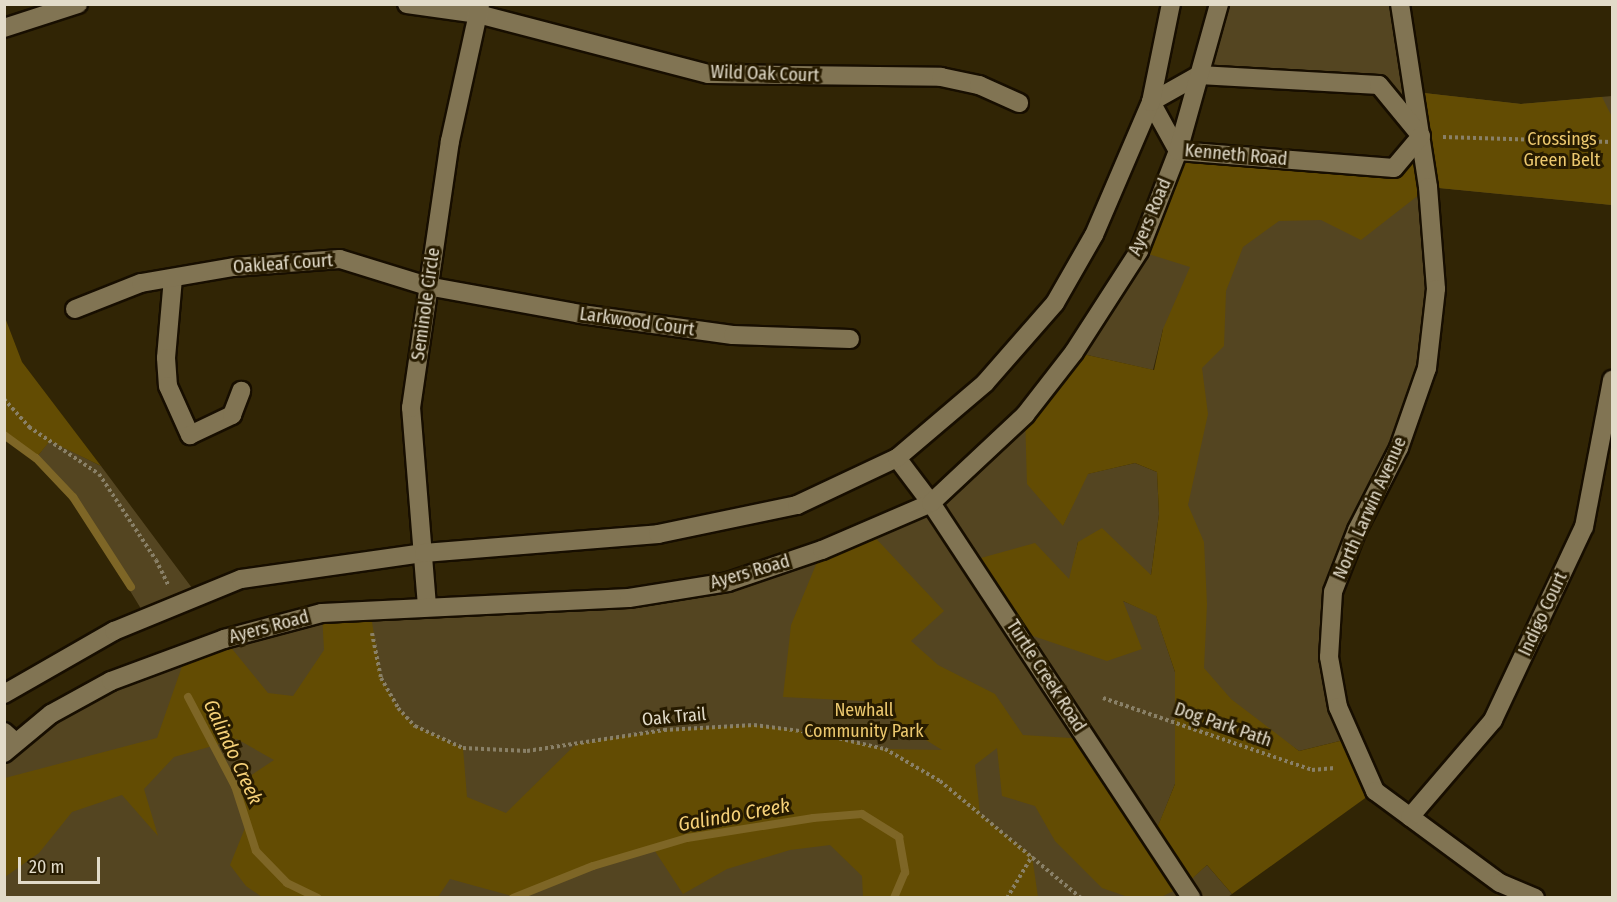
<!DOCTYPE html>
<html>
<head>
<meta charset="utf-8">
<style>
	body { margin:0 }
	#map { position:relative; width:1617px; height:902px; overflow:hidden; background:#312505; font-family:"Fira Sans Condensed",sans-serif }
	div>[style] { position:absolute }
	.green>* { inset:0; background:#544521 }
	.forest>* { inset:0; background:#634c03 }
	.stream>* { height:8px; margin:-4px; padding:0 4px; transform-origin:4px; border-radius:4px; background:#7e6626 }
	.path>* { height:4px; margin-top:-2px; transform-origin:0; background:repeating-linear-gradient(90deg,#898067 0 3px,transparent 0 6px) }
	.roads { filter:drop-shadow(2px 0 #170e00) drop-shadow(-2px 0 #170e00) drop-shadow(0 2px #170e00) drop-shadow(0 -2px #170e00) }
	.street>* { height:18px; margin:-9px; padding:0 9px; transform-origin:9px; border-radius:9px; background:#817453 }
	.secondary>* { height:18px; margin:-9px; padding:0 9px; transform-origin:9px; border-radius:9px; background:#817453 }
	span { translate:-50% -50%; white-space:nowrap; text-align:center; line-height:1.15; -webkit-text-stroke:6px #271b00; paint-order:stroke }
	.street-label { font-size:18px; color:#e2dbc9 }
	.park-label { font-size:18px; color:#ecc86e }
	.water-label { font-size:20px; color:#f6d178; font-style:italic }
	.frame { position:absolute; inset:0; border:6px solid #e2dbc9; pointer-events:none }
	.scale { position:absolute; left:18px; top:857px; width:82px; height:27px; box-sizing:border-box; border:3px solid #e2dbc9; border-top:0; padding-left:8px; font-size:18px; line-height:21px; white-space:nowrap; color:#e2dbc9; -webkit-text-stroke:4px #271b00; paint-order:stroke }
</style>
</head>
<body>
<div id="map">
	<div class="green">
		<div style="clip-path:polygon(1219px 5px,1400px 5px,1415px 92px,1521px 104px,1612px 96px,1612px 205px,1429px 187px,1427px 368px,1333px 592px,1329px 657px,1352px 738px,1299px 751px,1184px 672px,1163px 329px,1153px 370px,1074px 352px,1139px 251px,1394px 168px,1421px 136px,1379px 85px,1199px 75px)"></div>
		<div style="clip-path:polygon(1025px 415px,1063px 525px,1087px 474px,1135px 463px,1157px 472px,1159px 514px,1151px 575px,1078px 542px,1070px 580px,970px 561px,1123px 601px,1156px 615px,1175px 672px,1175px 784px,1153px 839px,1184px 885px,1207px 865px,1232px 894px,1228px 897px,5px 898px,5px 753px,111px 681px,322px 613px,728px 582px,931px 503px)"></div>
		<div style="clip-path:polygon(50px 440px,101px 466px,198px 596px,146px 617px,73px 497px,36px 458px)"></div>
	</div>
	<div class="forest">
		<div style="clip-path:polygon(1415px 92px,1521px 104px,1602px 97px,1612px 117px,1612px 205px,1429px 187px,1361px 240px,1321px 220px,1279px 221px,1243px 247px,1226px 291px,1224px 346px,1202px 368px,1208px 414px,1188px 505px,1204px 542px,1207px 604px,1204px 668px,1231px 699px,1299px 751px,1352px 738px,1375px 791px,1232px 894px,1207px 865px,1184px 886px,1161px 897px,1128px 897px,1102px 888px,1055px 841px,1035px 806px,1002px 796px,997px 748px,975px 765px,980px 814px,1032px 856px,1038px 897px,863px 897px,862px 876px,830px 845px,790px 850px,727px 869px,683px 894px,653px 848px,515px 897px,450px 879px,438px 897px,262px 897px,246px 886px,230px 865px,247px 823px,235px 786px,274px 760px,237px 739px,174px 757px,144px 789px,158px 836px,122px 795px,72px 812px,39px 853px,5px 877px,5px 778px,157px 738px,187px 652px,224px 639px,268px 693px,293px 696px,324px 650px,322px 613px,370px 610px,381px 677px,398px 708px,415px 726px,463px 748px,467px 797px,506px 813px,576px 744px,664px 730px,754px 725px,816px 733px,885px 749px,942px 750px,864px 701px,783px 697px,791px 625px,822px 550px,868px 530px,944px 611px,911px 641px,938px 665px,995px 694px,1023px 735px,1087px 739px,1153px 838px,1175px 784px,1175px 672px,1156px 616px,1123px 601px,1142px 649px,1107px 661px,1015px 630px,970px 561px,1035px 543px,1069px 579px,1078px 542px,1102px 528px,1151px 575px,1159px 514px,1157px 472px,1135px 463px,1088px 474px,1063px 526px,1027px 484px,1025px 415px,1074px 352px,1154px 370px,1163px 329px,1190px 267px,1139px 251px,1178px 151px,1394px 168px,1421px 136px)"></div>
		<div style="clip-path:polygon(4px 315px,22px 362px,101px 466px,50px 441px,36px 458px,5px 435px)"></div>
	</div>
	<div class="stream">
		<div style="left:4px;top:435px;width:39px;rotate:36deg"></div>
		<div style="left:36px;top:458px;width:54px;rotate:46.5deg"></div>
		<div style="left:73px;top:497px;width:107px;rotate:57.2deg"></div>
		<div style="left:188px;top:697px;width:101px;rotate:62.2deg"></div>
		<div style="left:235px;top:786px;width:68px;rotate:72.1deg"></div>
		<div style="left:256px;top:851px;width:45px;rotate:45.9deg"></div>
		<div style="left:287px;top:883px;width:34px;rotate:26deg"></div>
		<div style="left:513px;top:898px;width:86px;rotate:-21.8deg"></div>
		<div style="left:593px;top:866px;width:98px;rotate:-16.6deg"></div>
		<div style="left:687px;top:838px;width:128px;rotate:-9deg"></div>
		<div style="left:813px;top:818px;width:49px;rotate:-4.7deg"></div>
		<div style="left:862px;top:814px;width:44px;rotate:31.9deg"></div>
		<div style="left:899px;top:837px;width:36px;rotate:80deg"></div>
		<div style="left:905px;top:872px;width:28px;rotate:113deg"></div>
	</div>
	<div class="path">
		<div style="left:1443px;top:137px;width:169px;rotate:1.7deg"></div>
		<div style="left:4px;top:399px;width:38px;rotate:48deg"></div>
		<div style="left:29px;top:427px;width:84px;rotate:33.9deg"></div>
		<div style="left:99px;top:474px;width:103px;rotate:56.5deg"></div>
		<div style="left:156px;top:560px;width:28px;rotate:64deg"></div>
		<div style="left:372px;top:633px;width:46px;rotate:78.7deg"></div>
		<div style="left:381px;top:678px;width:34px;rotate:60deg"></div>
		<div style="left:398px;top:708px;width:25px;rotate:47deg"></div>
		<div style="left:415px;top:726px;width:53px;rotate:24.6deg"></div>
		<div style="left:463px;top:748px;width:64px;rotate:2.7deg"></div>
		<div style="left:527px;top:751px;width:139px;rotate:-8.7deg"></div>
		<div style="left:664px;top:730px;width:90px;rotate:-3.2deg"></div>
		<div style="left:754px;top:725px;width:63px;rotate:7.4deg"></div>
		<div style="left:816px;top:733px;width:71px;rotate:13.1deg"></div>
		<div style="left:885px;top:749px;width:64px;rotate:30.2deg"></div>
		<div style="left:940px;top:781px;width:183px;rotate:39.7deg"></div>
		<div style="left:1103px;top:698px;width:221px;rotate:19deg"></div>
		<div style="left:1312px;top:770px;width:23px;rotate:-5deg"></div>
		<div style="left:1007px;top:898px;width:49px;rotate:-59.2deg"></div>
	</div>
	<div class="roads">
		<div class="street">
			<div style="left:407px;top:4px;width:72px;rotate:8deg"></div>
			<div style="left:478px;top:14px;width:238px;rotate:14.6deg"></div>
			<div style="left:708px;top:74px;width:233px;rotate:0.7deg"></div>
			<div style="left:941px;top:77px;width:39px;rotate:12deg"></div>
			<div style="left:979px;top:85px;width:44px;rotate:24.2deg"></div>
			<div style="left:1400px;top:4px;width:185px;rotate:81.3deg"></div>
			<div style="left:1428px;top:187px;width:102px;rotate:85.5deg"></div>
			<div style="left:1436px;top:289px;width:80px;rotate:96.5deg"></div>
			<div style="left:1427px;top:368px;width:85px;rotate:109.3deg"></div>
			<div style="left:1399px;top:448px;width:92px;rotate:117.1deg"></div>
			<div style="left:1357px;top:530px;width:66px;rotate:111.2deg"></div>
			<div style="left:1333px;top:592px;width:65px;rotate:93.5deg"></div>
			<div style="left:1329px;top:657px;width:51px;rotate:79.8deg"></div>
			<div style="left:1338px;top:707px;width:92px;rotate:66.2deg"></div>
			<div style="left:1375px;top:791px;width:155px;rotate:36.4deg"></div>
			<div style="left:1500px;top:883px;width:38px;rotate:23deg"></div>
			<div style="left:4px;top:28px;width:78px;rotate:-18deg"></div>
			<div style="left:1199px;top:75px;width:180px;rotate:3.2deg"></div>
			<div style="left:1379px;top:85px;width:66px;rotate:50.5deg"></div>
			<div style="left:1421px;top:136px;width:42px;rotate:130.2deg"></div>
			<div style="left:1394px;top:168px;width:217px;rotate:-175.5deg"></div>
			<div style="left:1178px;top:151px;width:56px;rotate:-118.9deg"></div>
			<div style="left:1151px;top:102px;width:55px;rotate:-29.4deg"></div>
			<div style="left:173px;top:278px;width:80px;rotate:95deg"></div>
			<div style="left:166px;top:358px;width:28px;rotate:86deg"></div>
			<div style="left:168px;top:386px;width:54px;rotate:65.8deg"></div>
			<div style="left:190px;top:435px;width:47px;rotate:-25.5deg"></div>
			<div style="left:232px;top:415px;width:26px;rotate:-69deg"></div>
			<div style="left:75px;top:309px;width:71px;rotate:-21.5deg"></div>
			<div style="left:141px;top:283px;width:94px;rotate:-9.8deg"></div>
			<div style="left:234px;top:267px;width:106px;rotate:-4.3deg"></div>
			<div style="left:340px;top:259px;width:91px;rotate:17.2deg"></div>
			<div style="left:427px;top:286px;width:157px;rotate:10.3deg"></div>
			<div style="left:581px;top:314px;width:153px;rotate:7.9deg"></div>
			<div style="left:733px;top:335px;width:117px;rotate:2deg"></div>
			<div style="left:427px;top:606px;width:199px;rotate:-94.6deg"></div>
			<div style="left:411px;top:408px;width:270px;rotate:-81.7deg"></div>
			<div style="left:450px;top:141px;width:140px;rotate:-77.6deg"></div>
			<div style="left:4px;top:732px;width:15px;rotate:42deg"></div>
			<div style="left:1410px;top:817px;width:128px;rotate:-49.4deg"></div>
			<div style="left:1493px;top:720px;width:213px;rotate:-64.8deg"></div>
			<div style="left:1584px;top:527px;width:150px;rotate:-79.2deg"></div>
		</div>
		<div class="secondary">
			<div style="left:897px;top:458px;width:56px;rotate:52.9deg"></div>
			<div style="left:931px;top:503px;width:473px;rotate:56.6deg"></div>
			<div style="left:4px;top:694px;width:127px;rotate:-29.8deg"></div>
			<div style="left:114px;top:631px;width:137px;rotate:-22.3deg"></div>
			<div style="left:241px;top:579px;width:185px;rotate:-8.1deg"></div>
			<div style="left:424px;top:553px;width:235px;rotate:-4.6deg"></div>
			<div style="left:658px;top:534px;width:142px;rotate:-11.8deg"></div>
			<div style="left:797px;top:505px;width:110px;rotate:-25.2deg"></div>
			<div style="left:897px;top:458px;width:116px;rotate:-40.4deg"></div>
			<div style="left:985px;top:383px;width:106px;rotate:-48.8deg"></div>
			<div style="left:1055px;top:303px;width:78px;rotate:-60.2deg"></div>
			<div style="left:1094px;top:235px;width:145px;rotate:-66.8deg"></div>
			<div style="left:1151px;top:102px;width:100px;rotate:-78.5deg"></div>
			<div style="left:4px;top:753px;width:61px;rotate:-39.7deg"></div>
			<div style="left:51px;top:714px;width:68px;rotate:-28.8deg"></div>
			<div style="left:111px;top:681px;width:121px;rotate:-20.4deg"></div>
			<div style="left:224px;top:639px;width:101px;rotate:-14.9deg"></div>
			<div style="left:322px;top:613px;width:307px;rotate:-2.8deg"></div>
			<div style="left:629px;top:598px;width:100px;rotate:-9.2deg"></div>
			<div style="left:728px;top:582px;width:99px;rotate:-18.8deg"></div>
			<div style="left:822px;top:550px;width:119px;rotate:-23.3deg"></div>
			<div style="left:931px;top:503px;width:129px;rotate:-43.1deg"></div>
			<div style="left:1025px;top:415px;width:80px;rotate:-52.1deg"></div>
			<div style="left:1074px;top:352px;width:120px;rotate:-57.2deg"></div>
			<div style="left:1139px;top:251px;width:107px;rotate:-68.7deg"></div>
			<div style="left:1178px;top:151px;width:153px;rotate:-74.4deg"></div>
		</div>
	</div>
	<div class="street-label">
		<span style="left:765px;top:74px;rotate:2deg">Wild Oak Court</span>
		<span style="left:1236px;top:155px;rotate:5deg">Kenneth Road</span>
		<span style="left:1150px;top:217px;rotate:-67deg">Ayers Road</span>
		<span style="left:283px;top:264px;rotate:-4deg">Oakleaf Court</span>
		<span style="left:426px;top:304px;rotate:-82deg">Seminole Circle</span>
		<span style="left:637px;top:322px;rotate:8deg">Larkwood Court</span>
		<span style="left:1370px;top:508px;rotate:-66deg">North Larwin Avenue</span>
		<span style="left:750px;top:572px;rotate:-16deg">Ayers Road</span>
		<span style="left:1543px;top:614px;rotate:-65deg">Indigo Court</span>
		<span style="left:269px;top:627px;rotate:-15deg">Ayers Road</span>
		<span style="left:1046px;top:676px;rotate:57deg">Turtle Creek Road</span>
		<span style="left:674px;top:717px;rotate:-5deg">Oak Trail</span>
		<span style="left:1223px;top:725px;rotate:19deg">Dog Park Path</span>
	</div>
	<div class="park-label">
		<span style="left:1562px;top:150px">Crossings<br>Green Belt</span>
		<span style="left:864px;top:721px">Newhall<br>Community Park</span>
	</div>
	<div class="water-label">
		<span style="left:233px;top:752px;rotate:65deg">Galindo Creek</span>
		<span style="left:734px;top:815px;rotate:-10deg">Galindo Creek</span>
	</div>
	<div class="frame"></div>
	<div class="scale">20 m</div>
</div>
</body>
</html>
